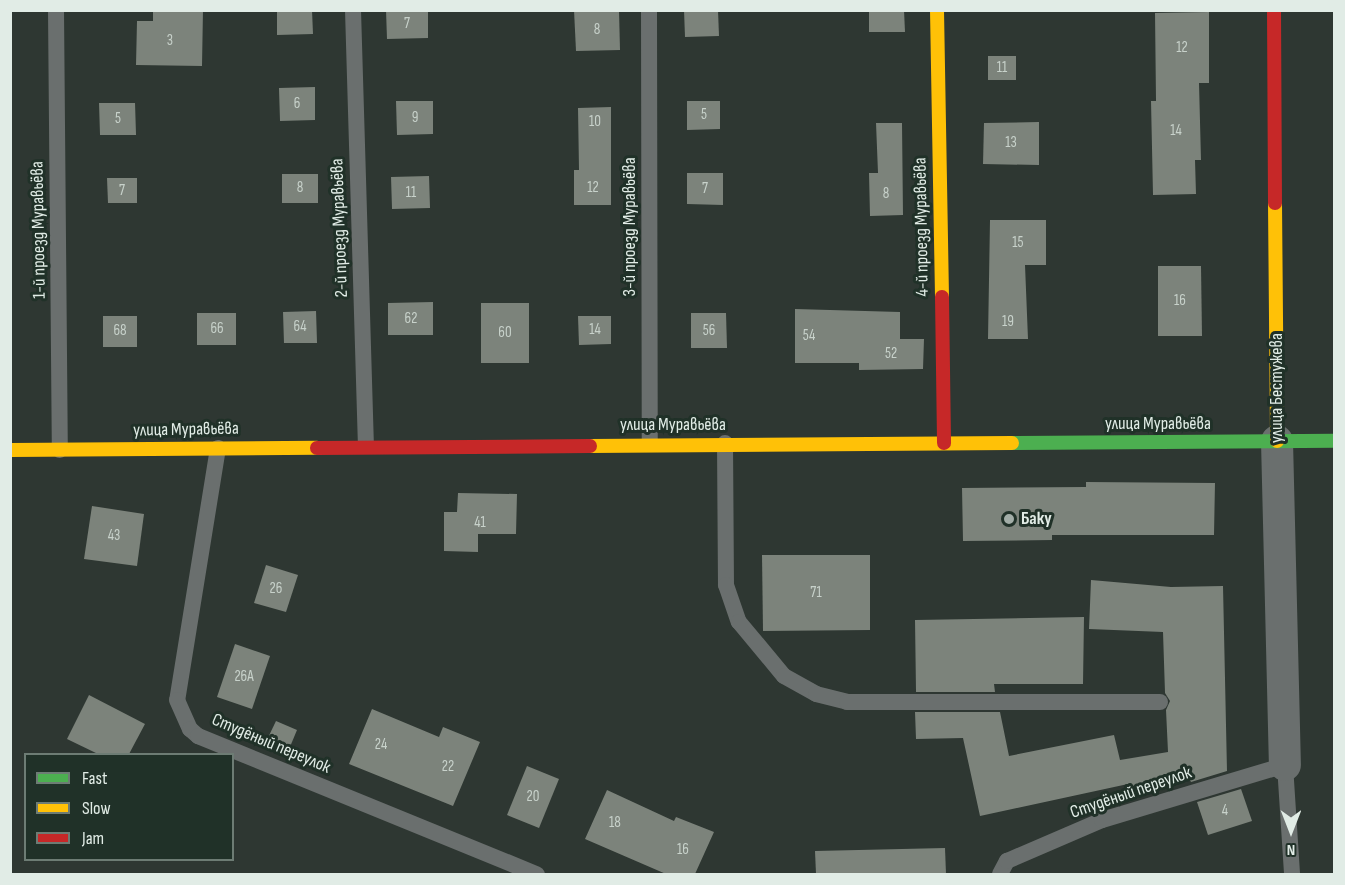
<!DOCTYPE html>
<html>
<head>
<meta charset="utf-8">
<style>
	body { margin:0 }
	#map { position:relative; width:1345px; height:885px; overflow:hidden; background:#2e3732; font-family:"Sofia Sans Condensed",sans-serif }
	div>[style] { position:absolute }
	.building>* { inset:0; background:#7c837b }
	.lane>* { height:16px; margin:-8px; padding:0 8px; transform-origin:8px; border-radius:8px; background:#6a6f6e }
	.street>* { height:32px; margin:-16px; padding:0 16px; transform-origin:16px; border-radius:16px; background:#6a6f6e }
	.fast>* { height:14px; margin:-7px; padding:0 7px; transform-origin:7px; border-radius:7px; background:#4caf50 }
	.slow>* { height:14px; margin:-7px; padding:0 7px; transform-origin:7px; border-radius:7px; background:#ffc107 }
	.jam>* { height:14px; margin:-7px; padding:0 7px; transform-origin:7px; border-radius:7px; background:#c62828 }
	.dots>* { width:16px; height:16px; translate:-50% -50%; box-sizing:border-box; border:3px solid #203128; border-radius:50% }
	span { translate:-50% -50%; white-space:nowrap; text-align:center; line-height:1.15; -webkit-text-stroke:6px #203128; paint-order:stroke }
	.number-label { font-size:15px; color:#c8d2cb }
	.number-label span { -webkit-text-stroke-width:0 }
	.street-label { font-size:18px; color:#e1ece6 }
	.poi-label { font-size:18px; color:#e1ece6; font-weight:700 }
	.left { translate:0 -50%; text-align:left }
	.frame { position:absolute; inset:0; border:12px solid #e1ece6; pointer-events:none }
	.legend { position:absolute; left:24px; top:753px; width:210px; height:108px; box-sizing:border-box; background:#203128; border:2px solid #6d7c74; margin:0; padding:8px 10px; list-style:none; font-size:18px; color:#e1ece6 }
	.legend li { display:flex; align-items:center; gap:12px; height:30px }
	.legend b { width:30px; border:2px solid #6d7c74 }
	.north { position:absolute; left:1261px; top:801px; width:60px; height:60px; -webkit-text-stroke:4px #203128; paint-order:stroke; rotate:180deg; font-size:16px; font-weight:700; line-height:24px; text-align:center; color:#e1ece6 }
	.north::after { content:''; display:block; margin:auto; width:21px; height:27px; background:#e1ece6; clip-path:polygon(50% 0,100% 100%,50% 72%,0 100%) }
</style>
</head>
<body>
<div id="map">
	<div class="building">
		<div style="clip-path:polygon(153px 10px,203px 10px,202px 66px,136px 65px,137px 21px,153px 21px)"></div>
		<div style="clip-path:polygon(277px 10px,312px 10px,313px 34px,277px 35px)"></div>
		<div style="clip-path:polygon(386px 10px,428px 10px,428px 38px,387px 39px)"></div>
		<div style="clip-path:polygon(574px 10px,619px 10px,620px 50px,576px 51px)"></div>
		<div style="clip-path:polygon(684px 10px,718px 10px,719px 36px,685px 37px)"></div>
		<div style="clip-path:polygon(869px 10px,904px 10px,905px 32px,869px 32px)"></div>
		<div style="clip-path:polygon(1209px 12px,1209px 83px,1199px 83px,1201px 160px,1195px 160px,1196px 194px,1153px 195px,1151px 101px,1156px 101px,1155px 13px)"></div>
		<div style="clip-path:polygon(988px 56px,1016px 56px,1016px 80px,988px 80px)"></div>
		<div style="clip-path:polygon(315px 87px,315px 120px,280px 121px,279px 88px)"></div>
		<div style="clip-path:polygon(396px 101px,433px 101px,433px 134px,397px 135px)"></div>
		<div style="clip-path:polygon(687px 101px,720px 101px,720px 129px,687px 130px)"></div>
		<div style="clip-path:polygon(99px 103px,135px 103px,136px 135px,100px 135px)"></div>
		<div style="clip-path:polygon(611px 107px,611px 205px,574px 205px,574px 170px,579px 170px,578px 108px)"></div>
		<div style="clip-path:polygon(1039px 122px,1039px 165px,983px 164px,984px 123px)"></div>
		<div style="clip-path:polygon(876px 123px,902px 123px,903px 215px,870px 216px,869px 173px,878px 173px)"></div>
		<div style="clip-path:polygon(687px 173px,723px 173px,723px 205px,687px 204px)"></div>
		<div style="clip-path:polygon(282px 174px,318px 174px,318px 203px,282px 203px)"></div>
		<div style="clip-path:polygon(429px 176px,430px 208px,392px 209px,391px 177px)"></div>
		<div style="clip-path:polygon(107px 178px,137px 178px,137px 203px,108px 203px)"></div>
		<div style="clip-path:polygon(990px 220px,1046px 220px,1046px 265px,1025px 265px,1028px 339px,988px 339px)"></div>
		<div style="clip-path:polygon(1158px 266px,1201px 266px,1202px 336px,1158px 336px)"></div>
		<div style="clip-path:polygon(433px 302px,433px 335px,388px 335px,388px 303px)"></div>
		<div style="clip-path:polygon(481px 303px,529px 303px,529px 363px,481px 363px)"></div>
		<div style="clip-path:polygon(795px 309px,900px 312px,900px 339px,924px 339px,923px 369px,859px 370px,859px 363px,795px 363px)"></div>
		<div style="clip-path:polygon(316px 311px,317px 343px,284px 343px,283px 312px)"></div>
		<div style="clip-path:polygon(197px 313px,236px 313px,236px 345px,197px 345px)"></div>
		<div style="clip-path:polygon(691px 313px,726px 313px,727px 348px,691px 348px)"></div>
		<div style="clip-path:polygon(103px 316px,137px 316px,137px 347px,103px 347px)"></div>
		<div style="clip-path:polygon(578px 316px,611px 316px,611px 344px,579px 345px)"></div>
		<div style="clip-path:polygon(1086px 482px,1215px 483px,1214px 535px,1052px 535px,1052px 540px,963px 541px,962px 488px,1086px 487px)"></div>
		<div style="clip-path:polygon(458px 493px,517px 494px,516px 534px,478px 534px,478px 552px,444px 551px,444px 512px,457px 512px)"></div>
		<div style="clip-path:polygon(92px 506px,144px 514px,137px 566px,84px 559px)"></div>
		<div style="clip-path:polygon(762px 555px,870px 555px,870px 630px,763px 631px)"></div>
		<div style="clip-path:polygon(266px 565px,298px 575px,286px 612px,254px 603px)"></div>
		<div style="clip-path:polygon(1091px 580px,1171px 587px,1223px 586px,1227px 771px,1191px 782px,1189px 778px,1129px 788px,1128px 784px,980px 816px,963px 738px,916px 739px,915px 712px,1000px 712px,1009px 756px,1114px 735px,1120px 760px,1168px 752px,1166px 710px,1170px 701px,1165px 693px,1163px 632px,1089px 629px)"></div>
		<div style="clip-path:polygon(1084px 617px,1083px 684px,994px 684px,995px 692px,916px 692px,915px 620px)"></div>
		<div style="clip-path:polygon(235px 644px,270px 656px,252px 709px,217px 697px)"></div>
		<div style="clip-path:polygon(89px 695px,145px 724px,129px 754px,98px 754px,67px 739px)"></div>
		<div style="clip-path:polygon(372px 709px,439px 737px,443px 727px,480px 742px,453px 806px,349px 764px)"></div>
		<div style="clip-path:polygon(276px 721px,297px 730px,287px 754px,265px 744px)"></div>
		<div style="clip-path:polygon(527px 766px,559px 779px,539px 828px,507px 815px)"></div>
		<div style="clip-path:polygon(1241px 789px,1252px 821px,1208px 835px,1197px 802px)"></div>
		<div style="clip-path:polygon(607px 790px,674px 821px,676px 817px,714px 832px,695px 874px,666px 874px,585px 839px)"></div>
		<div style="clip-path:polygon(945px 848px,946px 874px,816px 874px,815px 851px)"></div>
	</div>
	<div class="lane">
		<div style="left:56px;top:10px;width:440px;rotate:89.5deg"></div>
		<div style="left:353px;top:10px;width:435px;rotate:88.3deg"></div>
		<div style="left:649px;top:10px;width:433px;rotate:89.9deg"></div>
		<div style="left:725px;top:443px;width:142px;rotate:89.6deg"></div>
		<div style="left:726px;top:585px;width:39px;rotate:71deg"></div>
		<div style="left:739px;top:622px;width:70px;rotate:50.2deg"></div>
		<div style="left:784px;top:676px;width:37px;rotate:29deg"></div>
		<div style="left:816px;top:694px;width:32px;rotate:14deg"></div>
		<div style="left:847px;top:702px;width:313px"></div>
		<div style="left:218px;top:448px;width:255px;rotate:99.2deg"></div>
		<div style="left:177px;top:700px;width:32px;rotate:66deg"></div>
		<div style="left:190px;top:729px;width:11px;rotate:41deg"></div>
		<div style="left:198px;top:736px;width:366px;rotate:22.2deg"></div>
		<div style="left:1000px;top:874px;width:15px;rotate:-62deg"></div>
		<div style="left:1007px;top:861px;width:103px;rotate:-23.3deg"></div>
		<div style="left:1102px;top:820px;width:191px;rotate:-16.7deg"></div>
		<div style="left:1285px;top:765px;width:109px;rotate:86.3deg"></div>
	</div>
	<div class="street">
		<div style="left:1277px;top:441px;width:324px;rotate:88.6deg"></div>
	</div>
	<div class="fast">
		<div style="left:1012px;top:443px;width:322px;rotate:-0.4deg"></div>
	</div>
	<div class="slow">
		<div style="left:937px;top:10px;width:287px;rotate:89deg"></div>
		<div style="left:1275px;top:203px;width:238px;rotate:89.5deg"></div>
		<div style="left:590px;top:446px;width:422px;rotate:-0.4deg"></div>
		<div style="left:10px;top:450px;width:307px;rotate:-0.4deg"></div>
	</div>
	<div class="jam">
		<div style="left:1274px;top:10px;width:193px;rotate:89.7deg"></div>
		<div style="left:942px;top:297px;width:146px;rotate:89.2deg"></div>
		<div style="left:317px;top:448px;width:273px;rotate:-0.4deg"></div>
	</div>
	<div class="dots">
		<div style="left:1009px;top:519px;background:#a2ada7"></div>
	</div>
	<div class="number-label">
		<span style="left:407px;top:24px">7</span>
		<span style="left:597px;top:30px">8</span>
		<span style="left:170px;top:41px">3</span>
		<span style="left:1182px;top:48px">12</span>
		<span style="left:1002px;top:68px">11</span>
		<span style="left:297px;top:104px">6</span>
		<span style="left:704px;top:115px">5</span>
		<span style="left:415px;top:118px">9</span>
		<span style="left:118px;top:119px">5</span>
		<span style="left:595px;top:122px">10</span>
		<span style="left:1176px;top:131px">14</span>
		<span style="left:1011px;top:143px">13</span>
		<span style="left:300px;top:188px">8</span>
		<span style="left:593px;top:188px">12</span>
		<span style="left:705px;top:189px">7</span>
		<span style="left:122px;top:191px">7</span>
		<span style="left:411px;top:193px">11</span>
		<span style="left:886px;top:194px">8</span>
		<span style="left:1018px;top:243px">15</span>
		<span style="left:1180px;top:301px">16</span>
		<span style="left:411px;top:319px">62</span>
		<span style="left:1008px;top:322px">19</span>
		<span style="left:300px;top:327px">64</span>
		<span style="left:217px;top:329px">66</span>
		<span style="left:595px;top:330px">14</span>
		<span style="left:120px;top:331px">68</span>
		<span style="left:709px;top:331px">56</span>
		<span style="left:505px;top:333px">60</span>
		<span style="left:809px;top:336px">54</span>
		<span style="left:891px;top:354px">52</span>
		<span style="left:480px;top:523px">41</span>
		<span style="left:114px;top:536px">43</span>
		<span style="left:276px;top:589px">26</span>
		<span style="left:816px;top:593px">71</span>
		<span style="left:244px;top:677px">26А</span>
		<span style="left:381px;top:745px">24</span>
		<span style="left:448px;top:767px">22</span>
		<span style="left:533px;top:797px">20</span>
		<span style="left:1225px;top:811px">4</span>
		<span style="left:615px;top:823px">18</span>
		<span style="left:683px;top:850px">16</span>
	</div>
	<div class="street-label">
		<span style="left:630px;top:227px;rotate:-90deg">3-й проезд Муравьёва</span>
		<span style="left:922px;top:227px;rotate:-91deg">4-й проезд Муравьёва</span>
		<span style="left:340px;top:228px;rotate:-92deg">2-й проезд Муравьёва</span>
		<span style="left:39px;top:230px;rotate:-91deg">1-й проезд Муравьёва</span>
		<span style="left:1277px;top:388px;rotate:-90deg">улица Бестужева</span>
		<span style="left:1158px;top:424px">улица Муравьёва</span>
		<span style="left:673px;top:425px">улица Муравьёва</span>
		<span style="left:186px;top:430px;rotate:-1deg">улица Муравьёва</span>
		<span style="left:271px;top:744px;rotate:23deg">Студёный переулок</span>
		<span style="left:1131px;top:793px;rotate:-19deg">Студёный переулок</span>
	</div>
	<div class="poi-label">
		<span class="left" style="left:1021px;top:519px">Баку</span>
	</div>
	<div class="frame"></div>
	<ul class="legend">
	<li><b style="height:8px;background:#4caf50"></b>Fast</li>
	<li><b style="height:8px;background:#ffc107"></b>Slow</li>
	<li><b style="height:8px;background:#c62828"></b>Jam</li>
	</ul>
	<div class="north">N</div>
</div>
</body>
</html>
